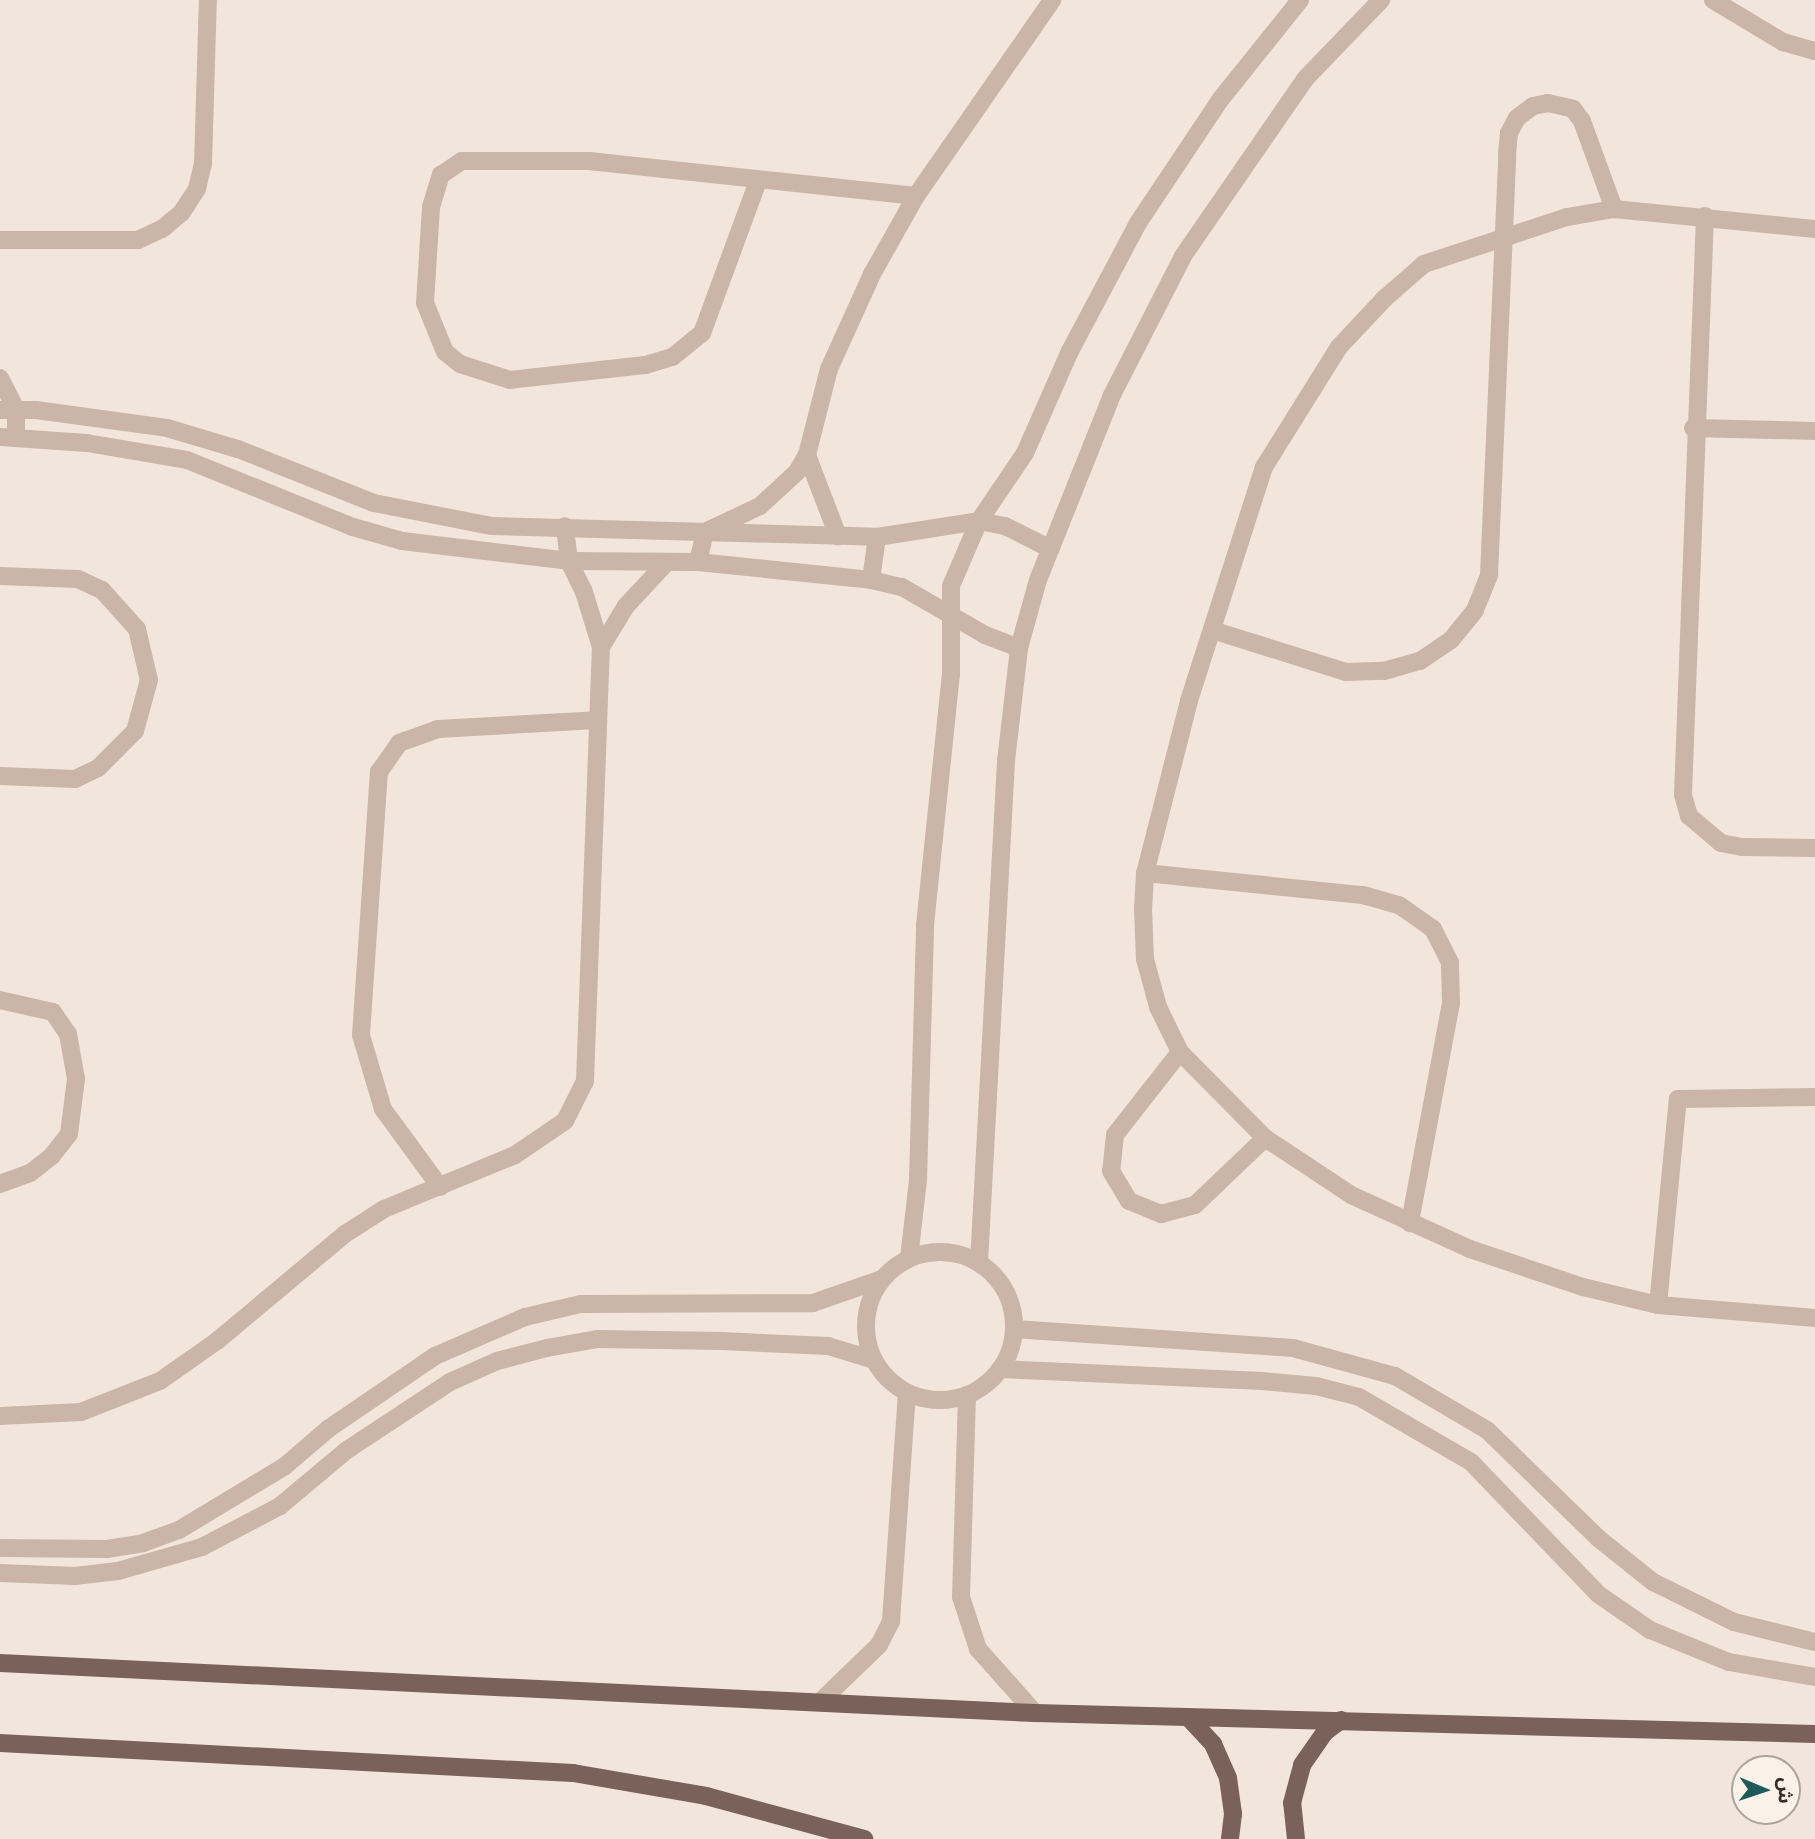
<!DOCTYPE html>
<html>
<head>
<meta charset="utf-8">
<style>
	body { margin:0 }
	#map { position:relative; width:1815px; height:1839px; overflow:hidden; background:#f2e6dc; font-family:Poppins,"Noto Sans Arabic",sans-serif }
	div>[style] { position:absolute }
	.minor>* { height:18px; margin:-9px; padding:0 9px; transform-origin:9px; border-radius:9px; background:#cbb5a8 }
	.tertiary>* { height:18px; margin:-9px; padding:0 9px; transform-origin:9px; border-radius:9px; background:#cbb5a8 }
	.tertiary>.ring { margin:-9px; padding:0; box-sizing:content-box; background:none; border:18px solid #cbb5a8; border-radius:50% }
	.primary>* { height:18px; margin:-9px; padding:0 9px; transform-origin:9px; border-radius:9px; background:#7a6159 }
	span { translate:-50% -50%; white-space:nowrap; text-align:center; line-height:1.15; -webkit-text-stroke:5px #faf1e9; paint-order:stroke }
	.north { position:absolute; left:1731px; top:1755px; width:70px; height:70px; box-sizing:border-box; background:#faf1e9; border:2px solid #aca29c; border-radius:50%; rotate:92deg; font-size:19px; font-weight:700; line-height:28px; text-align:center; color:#372c28 }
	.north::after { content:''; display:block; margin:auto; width:24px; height:32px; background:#1d5a59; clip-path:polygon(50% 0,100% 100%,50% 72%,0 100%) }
</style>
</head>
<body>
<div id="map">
	<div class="minor">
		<div style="left:758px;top:181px;width:162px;rotate:110.2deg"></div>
		<div style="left:702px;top:333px;width:38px;rotate:141deg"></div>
		<div style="left:672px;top:357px;width:28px;rotate:163deg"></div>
		<div style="left:645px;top:365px;width:136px;rotate:173.7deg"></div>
		<div style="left:510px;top:380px;width:52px;rotate:-162.3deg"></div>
		<div style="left:460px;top:364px;width:19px;rotate:-141deg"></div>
		<div style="left:445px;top:352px;width:53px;rotate:-112.2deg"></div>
		<div style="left:425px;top:303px;width:96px;rotate:-86.4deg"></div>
		<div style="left:431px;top:207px;width:34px;rotate:-73deg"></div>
		<div style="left:441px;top:175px;width:25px;rotate:-34deg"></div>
		<div style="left:462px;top:161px;width:127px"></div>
		<div style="left:589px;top:161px;width:329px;rotate:6.1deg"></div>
		<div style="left:1705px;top:216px;width:579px;rotate:92.18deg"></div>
		<div style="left:1683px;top:795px;width:22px;rotate:74deg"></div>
		<div style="left:1689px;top:816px;width:42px;rotate:40.2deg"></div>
		<div style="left:1721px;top:843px;width:21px;rotate:11deg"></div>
		<div style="left:1742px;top:847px;width:73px;rotate:0.8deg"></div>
		<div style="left:1815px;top:229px;width:202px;rotate:-174.3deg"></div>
		<div style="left:1614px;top:209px;width:48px;rotate:170.3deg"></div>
		<div style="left:1567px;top:217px;width:151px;rotate:161.8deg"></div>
		<div style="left:1424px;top:264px;width:52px;rotate:138.9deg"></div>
		<div style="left:1385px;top:298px;width:67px;rotate:133.2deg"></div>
		<div style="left:1339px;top:347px;width:142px;rotate:122deg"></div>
		<div style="left:1264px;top:467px;width:246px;rotate:107.8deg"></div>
		<div style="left:1189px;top:701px;width:178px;rotate:104.3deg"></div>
		<div style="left:1145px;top:873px;width:35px;rotate:93deg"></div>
		<div style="left:1143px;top:908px;width:51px;rotate:87.8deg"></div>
		<div style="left:1145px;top:959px;width:50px;rotate:74.8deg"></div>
		<div style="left:1158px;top:1007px;width:50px;rotate:63.9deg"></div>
		<div style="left:1180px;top:1052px;width:121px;rotate:45.3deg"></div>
		<div style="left:1265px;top:1138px;width:103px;rotate:33.5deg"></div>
		<div style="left:1351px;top:1195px;width:131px;rotate:24.4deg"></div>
		<div style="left:1470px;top:1249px;width:119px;rotate:18.6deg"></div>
		<div style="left:1583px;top:1287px;width:77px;rotate:13.5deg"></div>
		<div style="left:1658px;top:1305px;width:158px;rotate:4.7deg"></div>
		<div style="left:0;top:240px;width:138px"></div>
		<div style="left:138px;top:240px;width:26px;rotate:-25deg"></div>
		<div style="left:162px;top:229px;width:26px;rotate:-40deg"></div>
		<div style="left:182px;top:212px;width:27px;rotate:-57deg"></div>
		<div style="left:197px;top:189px;width:26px;rotate:-77deg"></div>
		<div style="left:203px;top:164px;width:164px;rotate:-88.3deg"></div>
		<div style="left:0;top:378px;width:36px;rotate:63deg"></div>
		<div style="left:16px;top:410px;width:27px;rotate:90deg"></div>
		<div style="left:0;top:410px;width:36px"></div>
		<div style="left:36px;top:410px;width:132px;rotate:7.8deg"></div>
		<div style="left:167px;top:428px;width:74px;rotate:16.5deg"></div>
		<div style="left:238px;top:449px;width:146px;rotate:21.7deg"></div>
		<div style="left:374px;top:503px;width:119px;rotate:11.1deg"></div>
		<div style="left:491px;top:526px;width:386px;rotate:1.6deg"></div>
		<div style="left:877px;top:537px;width:103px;rotate:-8.9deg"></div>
		<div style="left:979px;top:521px;width:26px;rotate:11deg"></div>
		<div style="left:1005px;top:526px;width:51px;rotate:26.6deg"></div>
		<div style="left:1693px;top:428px;width:122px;rotate:1.4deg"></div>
		<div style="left:0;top:437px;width:87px;rotate:3.9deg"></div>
		<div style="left:87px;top:443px;width:101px;rotate:9.6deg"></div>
		<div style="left:187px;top:460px;width:179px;rotate:22deg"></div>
		<div style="left:353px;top:527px;width:51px;rotate:15.9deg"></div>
		<div style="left:402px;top:541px;width:168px;rotate:6.8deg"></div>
		<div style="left:569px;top:561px;width:129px;rotate:0.4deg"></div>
		<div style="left:698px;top:562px;width:174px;rotate:5.9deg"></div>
		<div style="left:871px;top:580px;width:32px;rotate:13deg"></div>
		<div style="left:902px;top:587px;width:96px;rotate:30deg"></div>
		<div style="left:985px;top:635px;width:36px;rotate:21deg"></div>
		<div style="left:807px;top:455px;width:87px;rotate:69.1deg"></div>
		<div style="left:698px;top:562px;width:31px;rotate:-77deg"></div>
		<div style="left:705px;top:532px;width:61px;rotate:-25.3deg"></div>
		<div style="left:760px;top:506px;width:50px;rotate:-42.6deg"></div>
		<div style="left:797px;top:472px;width:20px;rotate:-60deg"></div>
		<div style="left:807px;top:455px;width:89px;rotate:-75.7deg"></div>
		<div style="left:829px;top:369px;width:104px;rotate:-65.6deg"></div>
		<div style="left:872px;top:274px;width:90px;rotate:-60.6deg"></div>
		<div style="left:916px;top:196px;width:239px;rotate:-55.2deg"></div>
		<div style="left:0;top:576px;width:78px;rotate:2.2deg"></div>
		<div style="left:78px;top:579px;width:26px;rotate:25deg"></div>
		<div style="left:102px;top:590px;width:52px;rotate:48.1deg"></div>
		<div style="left:137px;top:629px;width:52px;rotate:76.8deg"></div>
		<div style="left:149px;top:680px;width:53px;rotate:105.4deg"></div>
		<div style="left:135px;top:731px;width:52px;rotate:135deg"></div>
		<div style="left:98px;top:768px;width:25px;rotate:154deg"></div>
		<div style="left:75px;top:779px;width:75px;rotate:-177.7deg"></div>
		<div style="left:871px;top:580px;width:43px;rotate:-82.1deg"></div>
		<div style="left:1212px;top:630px;width:140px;rotate:17.4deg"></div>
		<div style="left:1346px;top:672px;width:38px;rotate:-2deg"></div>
		<div style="left:1384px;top:671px;width:37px;rotate:-16deg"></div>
		<div style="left:1420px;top:661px;width:37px;rotate:-34deg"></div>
		<div style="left:1451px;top:640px;width:38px;rotate:-51deg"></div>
		<div style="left:1475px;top:610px;width:38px;rotate:-68deg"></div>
		<div style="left:1489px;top:575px;width:420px;rotate:-87.5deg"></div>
		<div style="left:1507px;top:155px;width:22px;rotate:-85deg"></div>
		<div style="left:1509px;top:133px;width:17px;rotate:-62deg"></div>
		<div style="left:1517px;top:118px;width:20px;rotate:-37deg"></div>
		<div style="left:1533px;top:106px;width:15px;rotate:-11deg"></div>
		<div style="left:1548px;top:103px;width:26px;rotate:13deg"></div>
		<div style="left:1573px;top:109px;width:15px;rotate:53deg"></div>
		<div style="left:1582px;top:121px;width:94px;rotate:70deg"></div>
		<div style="left:601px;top:647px;width:48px;rotate:-58.6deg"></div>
		<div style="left:626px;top:606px;width:60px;rotate:-47deg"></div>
		<div style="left:1145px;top:873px;width:219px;rotate:5.8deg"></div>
		<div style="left:1363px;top:895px;width:37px;rotate:16deg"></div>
		<div style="left:1399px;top:905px;width:42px;rotate:35.2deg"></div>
		<div style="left:1433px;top:929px;width:38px;rotate:63deg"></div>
		<div style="left:1450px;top:963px;width:40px;rotate:88.6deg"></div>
		<div style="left:1451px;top:1003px;width:224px;rotate:100.6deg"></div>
		<div style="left:0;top:1000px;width:54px;rotate:12.8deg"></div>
		<div style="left:53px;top:1012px;width:27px;rotate:56deg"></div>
		<div style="left:68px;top:1034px;width:46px;rotate:79.9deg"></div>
		<div style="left:76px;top:1079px;width:55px;rotate:97.3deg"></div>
		<div style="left:69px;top:1134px;width:28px;rotate:128deg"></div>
		<div style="left:52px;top:1156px;width:28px;rotate:142deg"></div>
		<div style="left:30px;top:1173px;width:32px;rotate:160deg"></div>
		<div style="left:1180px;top:1052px;width:105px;rotate:128.1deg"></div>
		<div style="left:1115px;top:1135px;width:36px;rotate:96deg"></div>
		<div style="left:1111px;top:1171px;width:35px;rotate:59deg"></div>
		<div style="left:1129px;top:1201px;width:35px;rotate:22deg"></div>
		<div style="left:1161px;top:1214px;width:35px;rotate:-15deg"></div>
		<div style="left:1195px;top:1205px;width:97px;rotate:-43.7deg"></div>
		<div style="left:440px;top:1187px;width:97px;rotate:-126.2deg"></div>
		<div style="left:383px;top:1109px;width:77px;rotate:-106.6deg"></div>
		<div style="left:361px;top:1035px;width:264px;rotate:-86.1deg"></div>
		<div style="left:379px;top:772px;width:35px;rotate:-55deg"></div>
		<div style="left:399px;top:743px;width:41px;rotate:-19.7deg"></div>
		<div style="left:438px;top:729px;width:159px;rotate:-3.2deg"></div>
		<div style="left:1658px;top:1305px;width:207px;rotate:-84.5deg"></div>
		<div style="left:1678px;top:1099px;width:137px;rotate:-0.8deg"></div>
		<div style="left:0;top:1416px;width:81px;rotate:-2.8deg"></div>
		<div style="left:81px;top:1412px;width:85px;rotate:-21.4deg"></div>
		<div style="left:160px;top:1381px;width:70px;rotate:-35.1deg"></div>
		<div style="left:217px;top:1341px;width:167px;rotate:-39.9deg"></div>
		<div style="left:345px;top:1234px;width:46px;rotate:-32.7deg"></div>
		<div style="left:384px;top:1209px;width:142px;rotate:-22.4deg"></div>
		<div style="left:515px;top:1155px;width:60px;rotate:-34.2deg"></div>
		<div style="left:565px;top:1121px;width:45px;rotate:-63.4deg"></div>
		<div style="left:585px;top:1081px;width:434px;rotate:-87.9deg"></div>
		<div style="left:601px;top:647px;width:58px;rotate:-107.2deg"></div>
		<div style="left:584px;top:592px;width:34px;rotate:-116deg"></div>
		<div style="left:569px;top:561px;width:35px;rotate:-97deg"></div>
	</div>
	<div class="tertiary">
		<div style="left:1713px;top:0;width:82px;rotate:31deg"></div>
		<div style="left:1783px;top:42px;width:33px;rotate:16deg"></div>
		<div class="ring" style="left:866px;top:1252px;width:130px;height:130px"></div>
		<div style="left:909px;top:1258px;width:79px;rotate:-83.4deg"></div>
		<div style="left:918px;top:1180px;width:255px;rotate:-88.4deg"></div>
		<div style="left:925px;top:925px;width:252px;rotate:-84.1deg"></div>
		<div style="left:951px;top:674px;width:88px;rotate:-90deg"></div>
		<div style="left:951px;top:586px;width:71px;rotate:-66.7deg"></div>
		<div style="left:979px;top:521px;width:82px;rotate:-55.9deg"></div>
		<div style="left:1025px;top:453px;width:111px;rotate:-66.2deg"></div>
		<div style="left:1070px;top:351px;width:145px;rotate:-62deg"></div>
		<div style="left:1138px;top:223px;width:148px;rotate:-56.3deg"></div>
		<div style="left:1220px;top:100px;width:128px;rotate:-51.3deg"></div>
		<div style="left:979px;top:1263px;width:503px;rotate:-86.92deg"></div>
		<div style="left:1006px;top:761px;width:114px;rotate:-83.4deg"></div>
		<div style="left:1019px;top:648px;width:71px;rotate:-74.4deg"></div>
		<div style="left:1038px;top:580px;width:199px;rotate:-68.2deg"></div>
		<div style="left:1112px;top:395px;width:156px;rotate:-62.9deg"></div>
		<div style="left:1183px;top:256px;width:215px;rotate:-55.4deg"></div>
		<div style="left:1305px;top:79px;width:110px;rotate:-46.1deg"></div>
		<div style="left:1014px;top:1329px;width:280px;rotate:3.9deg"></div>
		<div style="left:1293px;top:1348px;width:106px;rotate:15.4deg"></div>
		<div style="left:1395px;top:1376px;width:107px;rotate:30.4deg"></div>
		<div style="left:1487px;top:1430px;width:155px;rotate:44.2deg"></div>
		<div style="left:1598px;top:1538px;width:70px;rotate:38.7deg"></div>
		<div style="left:1653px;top:1582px;width:90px;rotate:26.3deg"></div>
		<div style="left:1734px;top:1622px;width:83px;rotate:13.9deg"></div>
		<div style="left:1000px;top:1369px;width:262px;rotate:2.6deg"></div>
		<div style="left:1262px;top:1381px;width:54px;rotate:5.3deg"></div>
		<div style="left:1316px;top:1386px;width:44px;rotate:14.3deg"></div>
		<div style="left:1359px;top:1397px;width:129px;rotate:30.1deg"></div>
		<div style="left:1471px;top:1462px;width:183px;rotate:46.1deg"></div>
		<div style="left:1598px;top:1594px;width:63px;rotate:34.7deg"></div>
		<div style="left:1650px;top:1630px;width:85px;rotate:22.1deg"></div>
		<div style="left:1729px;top:1662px;width:87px;rotate:9.9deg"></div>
		<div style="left:967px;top:1395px;width:202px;rotate:91.7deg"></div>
		<div style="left:961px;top:1597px;width:55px;rotate:71.9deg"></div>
		<div style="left:978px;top:1649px;width:86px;rotate:48.3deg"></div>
		<div style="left:0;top:1548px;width:107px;rotate:0.5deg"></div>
		<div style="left:107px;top:1549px;width:36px;rotate:-9deg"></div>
		<div style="left:143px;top:1543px;width:38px;rotate:-20deg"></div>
		<div style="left:179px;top:1530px;width:124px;rotate:-31.1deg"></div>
		<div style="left:285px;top:1466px;width:57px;rotate:-40.7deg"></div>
		<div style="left:328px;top:1429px;width:130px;rotate:-34.3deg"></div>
		<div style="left:435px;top:1356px;width:98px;rotate:-23.4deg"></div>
		<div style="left:525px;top:1317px;width:57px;rotate:-13.1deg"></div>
		<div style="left:581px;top:1304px;width:232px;rotate:-0.2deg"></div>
		<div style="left:813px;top:1303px;width:73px;rotate:-19.2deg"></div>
		<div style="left:0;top:1573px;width:75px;rotate:2.3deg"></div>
		<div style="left:75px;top:1576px;width:43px;rotate:-6.6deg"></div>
		<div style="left:118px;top:1571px;width:87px;rotate:-15.9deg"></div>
		<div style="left:202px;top:1547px;width:88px;rotate:-27.7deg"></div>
		<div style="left:280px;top:1506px;width:87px;rotate:-39.9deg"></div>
		<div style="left:347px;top:1450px;width:123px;rotate:-33.4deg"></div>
		<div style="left:450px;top:1382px;width:51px;rotate:-24.1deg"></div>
		<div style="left:497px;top:1361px;width:52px;rotate:-14.6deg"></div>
		<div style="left:547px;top:1348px;width:52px;rotate:-10deg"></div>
		<div style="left:598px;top:1339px;width:124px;rotate:0.9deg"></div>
		<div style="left:722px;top:1341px;width:106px;rotate:2.7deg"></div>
		<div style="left:828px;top:1346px;width:48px;rotate:16.9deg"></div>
		<div style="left:821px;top:1701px;width:81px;rotate:-44deg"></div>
		<div style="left:879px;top:1645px;width:27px;rotate:-63deg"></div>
		<div style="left:891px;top:1621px;width:229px;rotate:-86deg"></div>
	</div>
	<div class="primary">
		<div style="left:0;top:1663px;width:1036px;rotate:2.77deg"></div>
		<div style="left:1035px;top:1713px;width:780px;rotate:1.54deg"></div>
		<div style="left:1188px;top:1717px;width:37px;rotate:47deg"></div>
		<div style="left:1213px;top:1744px;width:37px;rotate:66deg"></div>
		<div style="left:1228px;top:1778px;width:36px;rotate:82deg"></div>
		<div style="left:1233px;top:1814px;width:25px;rotate:97deg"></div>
		<div style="left:0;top:1743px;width:574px;rotate:3deg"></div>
		<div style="left:573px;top:1773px;width:135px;rotate:9.8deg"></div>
		<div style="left:706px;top:1796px;width:164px;rotate:15.2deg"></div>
		<div style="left:1296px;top:1839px;width:36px;rotate:-96deg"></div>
		<div style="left:1292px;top:1803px;width:39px;rotate:-75deg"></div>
		<div style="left:1302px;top:1765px;width:40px;rotate:-55.1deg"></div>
		<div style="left:1325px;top:1732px;width:20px;rotate:-37deg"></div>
	</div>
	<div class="north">ش</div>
</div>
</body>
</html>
